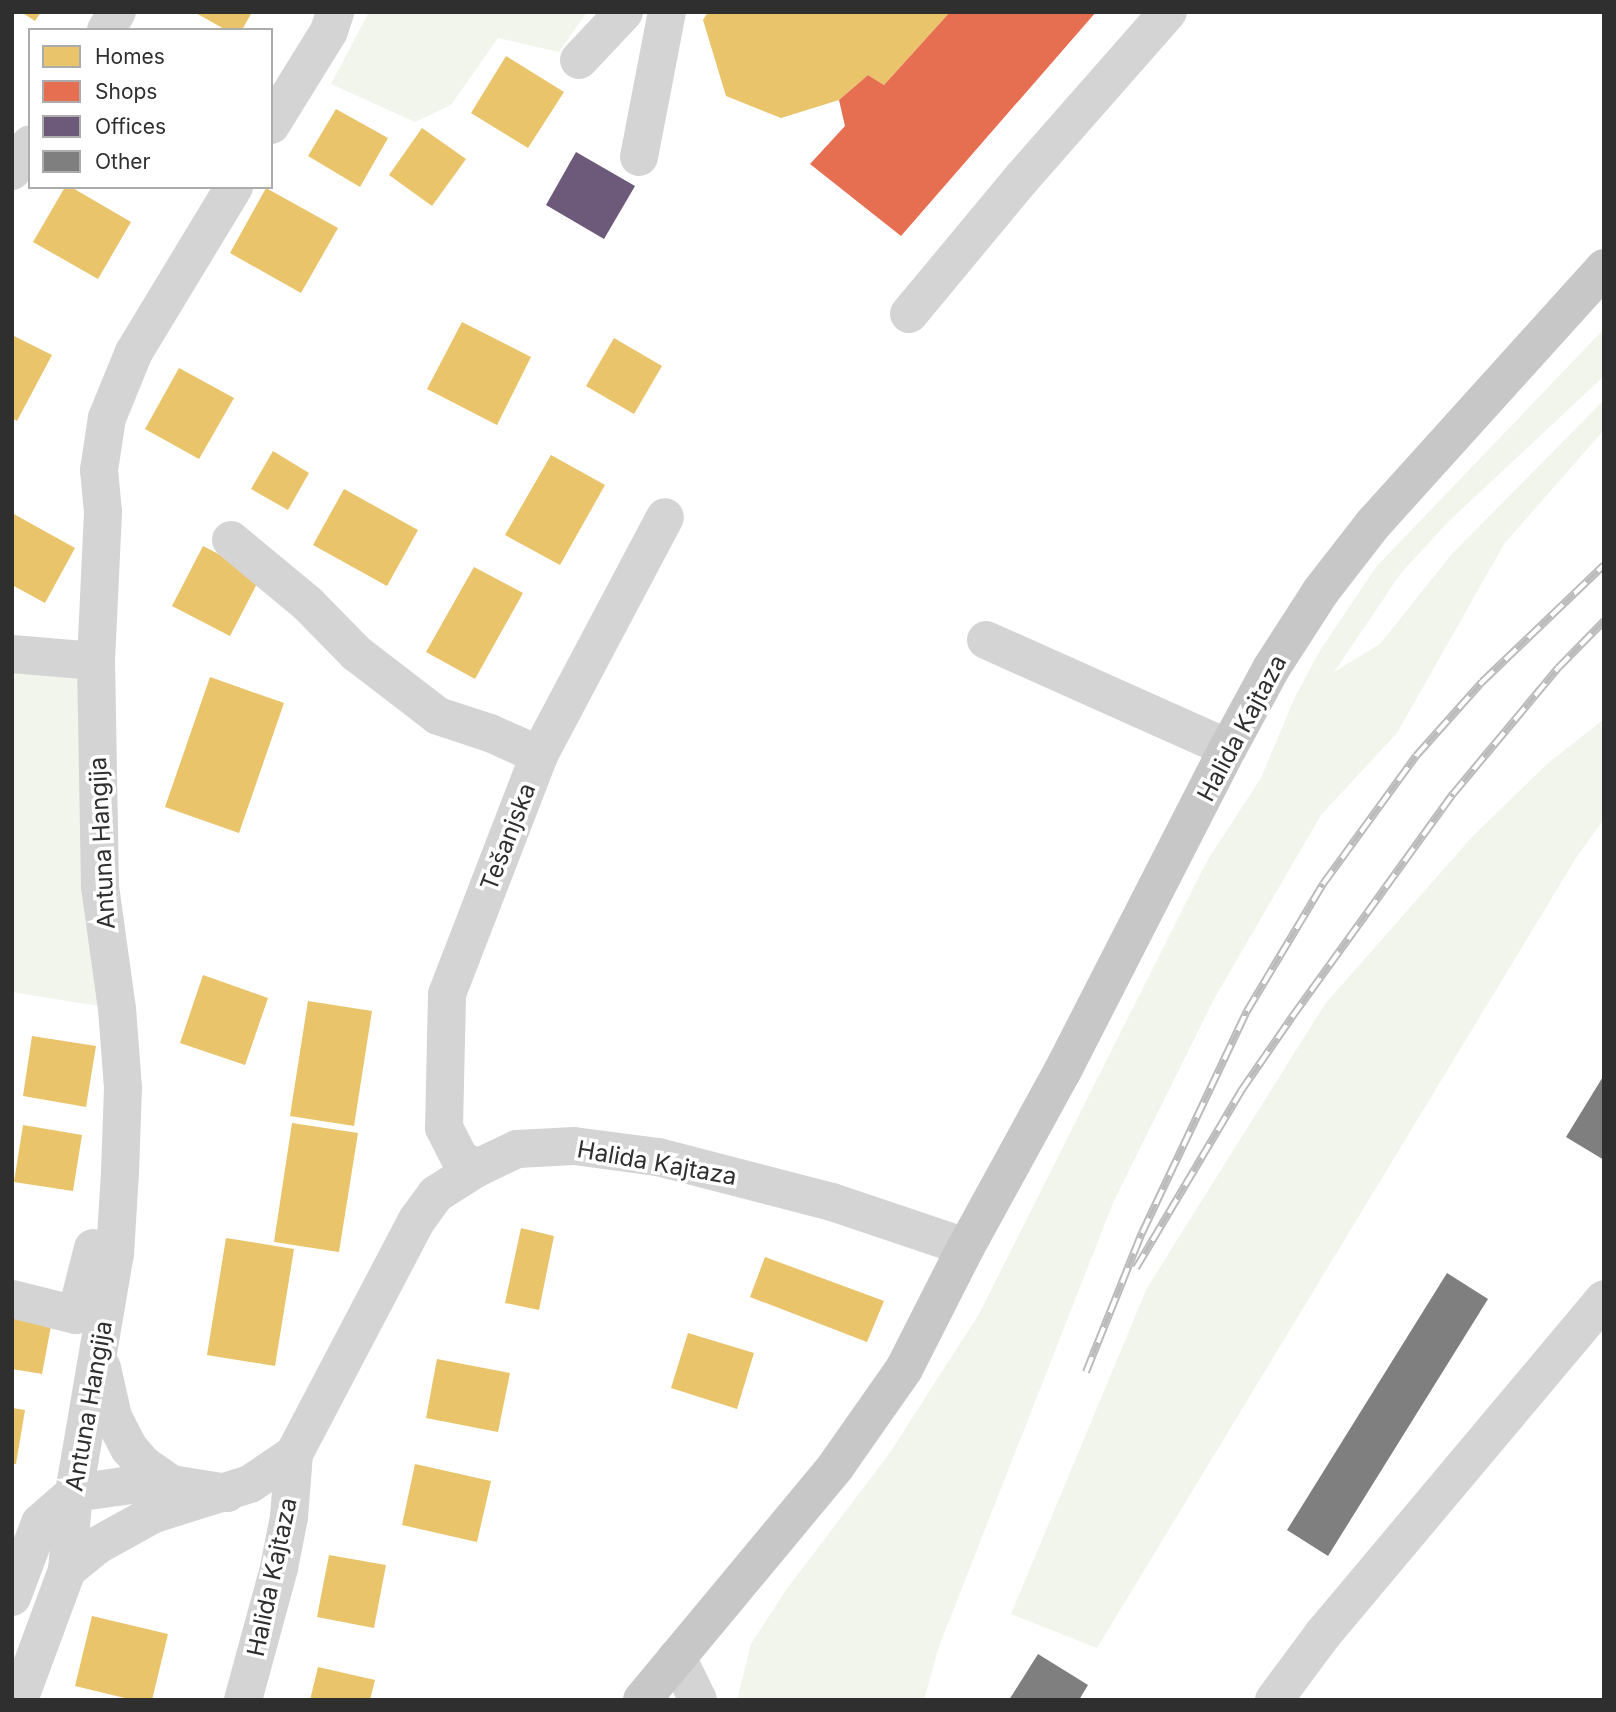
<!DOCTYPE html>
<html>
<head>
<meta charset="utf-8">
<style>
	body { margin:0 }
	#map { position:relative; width:1616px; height:1712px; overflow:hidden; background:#fff; font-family:Inter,sans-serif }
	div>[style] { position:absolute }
	.green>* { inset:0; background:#f1f5ec }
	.homes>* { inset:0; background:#e9c46a }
	.shops>* { inset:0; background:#e76f51 }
	.offices>* { inset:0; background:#6d597a }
	.building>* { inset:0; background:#7f7f7f }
	.minor>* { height:38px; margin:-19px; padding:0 19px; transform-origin:19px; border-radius:19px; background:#d4d4d4 }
	.major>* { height:38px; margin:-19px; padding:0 19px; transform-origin:19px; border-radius:19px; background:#c7c7c7 }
	.rail>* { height:8px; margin-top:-4px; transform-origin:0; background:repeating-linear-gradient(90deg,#fff 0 16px,#bbb 0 32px); box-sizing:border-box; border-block:2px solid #bbb }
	span { translate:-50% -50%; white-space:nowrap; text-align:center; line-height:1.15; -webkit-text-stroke:7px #fff; paint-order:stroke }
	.street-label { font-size:24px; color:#2f2f2f }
	.frame { position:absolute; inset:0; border:14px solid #2f2f2f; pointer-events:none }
	.legend { position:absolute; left:28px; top:28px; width:245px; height:161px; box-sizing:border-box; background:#fff; border:2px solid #acacac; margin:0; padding:9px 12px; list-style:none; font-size:21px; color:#2f2f2f }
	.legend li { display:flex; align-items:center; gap:14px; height:35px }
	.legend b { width:35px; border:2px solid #acacac }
</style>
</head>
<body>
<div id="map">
	<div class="green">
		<div style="clip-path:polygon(369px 12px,587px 12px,559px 52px,498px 38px,451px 105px,415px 122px,331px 84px)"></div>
		<div style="clip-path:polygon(1604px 329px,1604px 376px,1449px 521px,1401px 573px,1334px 672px,1380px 644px,1451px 555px,1604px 400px,1604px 430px,1504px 544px,1397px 733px,1321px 815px,1214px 999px,1113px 1203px,938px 1649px,924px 1700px,737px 1700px,751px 1644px,786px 1590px,889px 1454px,979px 1314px,1207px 861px,1261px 778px,1295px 697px,1321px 649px,1376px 567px)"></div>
		<div style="clip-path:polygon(12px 656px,109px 668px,117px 1009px,12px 992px)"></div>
		<div style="clip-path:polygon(1604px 719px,1604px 819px,1576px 858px,1097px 1648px,1011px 1614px,1147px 1288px,1325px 1004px,1472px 837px,1547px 764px)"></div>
	</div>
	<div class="homes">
		<div style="clip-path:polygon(21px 12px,41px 12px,35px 21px)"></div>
		<div style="clip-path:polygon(194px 12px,252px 12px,242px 30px,226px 30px)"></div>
		<div style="clip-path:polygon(708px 12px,950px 12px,884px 85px,868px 75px,839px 100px,781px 118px,726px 96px,703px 20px)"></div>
		<div style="clip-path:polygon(506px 56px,564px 92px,528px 148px,471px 113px)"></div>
		<div style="clip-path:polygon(336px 109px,388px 138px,360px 187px,308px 156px)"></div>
		<div style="clip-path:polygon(422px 128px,466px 159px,432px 206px,389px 175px)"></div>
		<div style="clip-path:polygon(65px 187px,71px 187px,131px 222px,98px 279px,33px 242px)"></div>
		<div style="clip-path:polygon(266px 188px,338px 228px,301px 293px,230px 253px)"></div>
		<div style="clip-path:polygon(462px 322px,531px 357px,497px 425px,427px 389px)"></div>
		<div style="clip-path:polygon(12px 335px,52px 355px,17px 421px,12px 418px)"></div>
		<div style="clip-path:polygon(614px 338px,662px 366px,634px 414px,586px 386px)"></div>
		<div style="clip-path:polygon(179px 368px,234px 398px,199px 459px,145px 429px)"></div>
		<div style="clip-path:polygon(273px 451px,309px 473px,288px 510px,251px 489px)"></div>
		<div style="clip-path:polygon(551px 455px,605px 485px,560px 565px,505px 535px)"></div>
		<div style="clip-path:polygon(344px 489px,418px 530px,387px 586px,313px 545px)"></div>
		<div style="clip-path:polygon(12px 513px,75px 548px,45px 603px,12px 585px)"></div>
		<div style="clip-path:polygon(203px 546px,261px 576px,230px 636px,172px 606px)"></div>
		<div style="clip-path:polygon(474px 567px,523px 593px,475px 679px,426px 652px)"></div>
		<div style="clip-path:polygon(210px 677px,284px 703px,239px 833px,165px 807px)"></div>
		<div style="clip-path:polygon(203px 975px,268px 998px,245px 1065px,180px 1043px)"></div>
		<div style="clip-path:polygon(308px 1001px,372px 1011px,354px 1126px,290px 1116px)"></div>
		<div style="clip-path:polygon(32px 1036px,96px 1046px,86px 1107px,23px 1096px)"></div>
		<div style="clip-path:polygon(292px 1123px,358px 1133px,339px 1252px,274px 1242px)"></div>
		<div style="clip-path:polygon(23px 1125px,82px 1135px,73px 1191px,14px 1182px)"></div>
		<div style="clip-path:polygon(521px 1228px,554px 1236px,539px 1310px,505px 1303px)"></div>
		<div style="clip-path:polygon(226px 1238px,294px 1249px,275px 1366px,207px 1355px)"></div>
		<div style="clip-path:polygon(765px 1257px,884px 1301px,867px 1342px,750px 1297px)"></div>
		<div style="clip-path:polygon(12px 1308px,53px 1315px,42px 1374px,12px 1369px)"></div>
		<div style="clip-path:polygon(688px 1333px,754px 1353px,737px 1409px,671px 1388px)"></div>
		<div style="clip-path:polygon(437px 1359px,510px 1373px,498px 1432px,426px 1418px)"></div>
		<div style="clip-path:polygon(12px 1408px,25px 1410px,16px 1464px,12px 1464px)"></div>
		<div style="clip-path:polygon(415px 1464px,491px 1481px,477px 1542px,402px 1525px)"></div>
		<div style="clip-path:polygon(329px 1555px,386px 1565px,374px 1628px,317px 1617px)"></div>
		<div style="clip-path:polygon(92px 1616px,168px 1634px,152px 1700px,133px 1700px,75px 1686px)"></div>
		<div style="clip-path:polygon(318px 1667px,375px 1680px,370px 1700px,310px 1700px)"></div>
	</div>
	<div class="shops">
		<div style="clip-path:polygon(950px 12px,1096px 12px,901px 236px,810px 164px,845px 126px,839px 100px,868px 75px,884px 85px)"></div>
	</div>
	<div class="offices">
		<div style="clip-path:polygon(576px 152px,635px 186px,604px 239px,546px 205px)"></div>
	</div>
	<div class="building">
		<div style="clip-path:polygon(1604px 1075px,1604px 1160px,1566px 1137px)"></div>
		<div style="clip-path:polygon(1447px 1273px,1488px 1299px,1328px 1556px,1287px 1530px)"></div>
		<div style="clip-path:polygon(1038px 1654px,1088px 1685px,1079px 1700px,1009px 1700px)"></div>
	</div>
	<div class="minor">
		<div style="left:106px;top:30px;width:21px;rotate:-59deg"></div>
		<div style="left:579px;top:60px;width:66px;rotate:-46.8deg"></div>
		<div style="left:271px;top:125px;width:110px;rotate:-58.3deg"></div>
		<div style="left:329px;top:31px;width:20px;rotate:-72deg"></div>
		<div style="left:639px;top:157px;width:148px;rotate:-79.1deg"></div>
		<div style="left:12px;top:171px;width:32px;rotate:-56deg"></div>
		<div style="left:909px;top:314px;width:177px;rotate:-50.3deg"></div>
		<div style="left:1022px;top:178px;width:221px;rotate:-48.7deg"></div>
		<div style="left:231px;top:540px;width:100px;rotate:39.7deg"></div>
		<div style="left:308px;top:604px;width:69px;rotate:45.6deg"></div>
		<div style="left:356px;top:653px;width:103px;rotate:37.5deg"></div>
		<div style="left:438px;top:716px;width:55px;rotate:18.1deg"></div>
		<div style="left:490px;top:733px;width:54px;rotate:24.2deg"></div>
		<div style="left:986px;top:640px;width:265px;rotate:24.1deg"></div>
		<div style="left:12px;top:654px;width:84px;rotate:4.8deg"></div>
		<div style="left:477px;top:1168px;width:19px;rotate:-152deg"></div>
		<div style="left:460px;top:1159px;width:35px;rotate:-117deg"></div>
		<div style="left:444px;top:1128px;width:134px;rotate:-88.7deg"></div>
		<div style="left:447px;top:994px;width:256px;rotate:-68.9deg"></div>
		<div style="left:539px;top:755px;width:269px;rotate:-62.1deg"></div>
		<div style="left:12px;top:1299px;width:66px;rotate:14deg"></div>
		<div style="left:76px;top:1315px;width:69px;rotate:-75.8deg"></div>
		<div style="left:102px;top:1368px;width:50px;rotate:77.3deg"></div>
		<div style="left:113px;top:1417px;width:35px;rotate:63deg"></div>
		<div style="left:129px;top:1448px;width:23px;rotate:49deg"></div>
		<div style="left:144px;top:1465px;width:33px;rotate:35deg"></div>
		<div style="left:67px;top:1570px;width:40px;rotate:-39deg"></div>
		<div style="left:98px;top:1545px;width:64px;rotate:-29deg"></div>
		<div style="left:154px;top:1514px;width:101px;rotate:-17.4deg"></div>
		<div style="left:250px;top:1484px;width:53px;rotate:-34.3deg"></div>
		<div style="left:12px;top:1597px;width:79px;rotate:-69.3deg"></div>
		<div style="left:40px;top:1523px;width:45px;rotate:-41.4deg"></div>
		<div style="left:74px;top:1493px;width:66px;rotate:-7.9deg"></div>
		<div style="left:139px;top:1484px;width:32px"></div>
		<div style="left:171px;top:1484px;width:57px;rotate:9.1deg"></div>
		<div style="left:677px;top:1657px;width:48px;rotate:64deg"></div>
		<div style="left:19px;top:1700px;width:139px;rotate:-69.7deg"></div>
		<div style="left:67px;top:1570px;width:77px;rotate:-84.8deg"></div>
		<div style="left:74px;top:1493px;width:242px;rotate:-80.3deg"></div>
		<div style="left:115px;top:1254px;width:81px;rotate:-86.5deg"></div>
		<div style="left:120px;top:1173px;width:85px;rotate:-88deg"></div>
		<div style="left:123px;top:1088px;width:79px;rotate:-94.3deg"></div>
		<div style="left:117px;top:1009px;width:123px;rotate:-97.9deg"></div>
		<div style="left:100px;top:887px;width:226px;rotate:-91deg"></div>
		<div style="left:96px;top:661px;width:149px;rotate:-87.3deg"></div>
		<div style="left:103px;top:512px;width:42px;rotate:-95.4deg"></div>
		<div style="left:99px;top:470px;width:53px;rotate:-81.3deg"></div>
		<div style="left:107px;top:418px;width:71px;rotate:-67.8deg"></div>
		<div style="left:134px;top:352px;width:193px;rotate:-58.8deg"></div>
		<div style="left:243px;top:1700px;width:137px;rotate:-74.7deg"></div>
		<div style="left:279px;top:1568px;width:52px;rotate:-78.9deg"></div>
		<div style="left:289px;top:1517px;width:63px;rotate:-85.5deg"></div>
		<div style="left:294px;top:1454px;width:264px;rotate:-62.3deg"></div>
		<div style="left:417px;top:1220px;width:32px;rotate:-54deg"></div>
		<div style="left:436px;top:1194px;width:49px;rotate:-32.4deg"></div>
		<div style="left:477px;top:1168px;width:44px;rotate:-25.4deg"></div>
		<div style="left:517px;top:1149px;width:57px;rotate:-3deg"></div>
		<div style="left:574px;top:1146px;width:85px;rotate:7.5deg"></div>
		<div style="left:658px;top:1157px;width:180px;rotate:14.5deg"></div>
		<div style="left:832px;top:1202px;width:141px;rotate:18.6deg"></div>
		<div style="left:1274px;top:1700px;width:82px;rotate:-53.4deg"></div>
		<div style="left:1323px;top:1634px;width:437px;rotate:-50deg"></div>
	</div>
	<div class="major">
		<div style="left:642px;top:1700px;width:304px;rotate:-50.3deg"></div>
		<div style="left:836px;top:1466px;width:118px;rotate:-55deg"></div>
		<div style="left:904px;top:1369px;width:137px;rotate:-63.1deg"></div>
		<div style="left:966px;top:1247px;width:200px;rotate:-61.3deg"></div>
		<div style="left:1062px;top:1072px;width:364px;rotate:-62.9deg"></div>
		<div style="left:1228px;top:748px;width:92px;rotate:-61.5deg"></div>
		<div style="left:1272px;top:667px;width:90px;rotate:-57.2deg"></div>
		<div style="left:1321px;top:591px;width:85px;rotate:-52.2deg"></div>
		<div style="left:1373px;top:524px;width:345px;rotate:-47.9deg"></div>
	</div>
	<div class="rail">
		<div style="left:1136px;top:1268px;width:206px;rotate:-59.3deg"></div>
		<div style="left:1241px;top:1091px;width:90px;rotate:-55.4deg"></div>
		<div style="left:1292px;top:1017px;width:275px;rotate:-54.2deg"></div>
		<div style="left:1453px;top:794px;width:164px;rotate:-50.2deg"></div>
		<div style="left:1558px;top:668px;width:66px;rotate:-45.6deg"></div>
		<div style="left:1086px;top:1372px;width:150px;rotate:-68.1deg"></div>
		<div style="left:1142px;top:1233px;width:246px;rotate:-64.7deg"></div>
		<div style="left:1247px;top:1011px;width:148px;rotate:-59.1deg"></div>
		<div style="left:1323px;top:884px;width:158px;rotate:-54deg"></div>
		<div style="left:1416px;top:756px;width:99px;rotate:-48.3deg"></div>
		<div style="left:1482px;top:682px;width:169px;rotate:-43.8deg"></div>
	</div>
	<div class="street-label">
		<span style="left:1242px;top:728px;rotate:-62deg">Halida Kajtaza</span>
		<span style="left:508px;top:837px;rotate:-69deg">Tešanjska</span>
		<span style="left:102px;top:843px;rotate:-93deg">Antuna Hangija</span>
		<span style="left:657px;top:1163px;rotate:10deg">Halida Kajtaza</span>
		<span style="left:89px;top:1406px;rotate:-80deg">Antuna Hangija</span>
		<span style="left:272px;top:1577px;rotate:-78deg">Halida Kajtaza</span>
	</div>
	<div class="frame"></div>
	<ul class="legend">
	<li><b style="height:19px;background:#e9c46a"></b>Homes</li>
	<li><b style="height:19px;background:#e76f51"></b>Shops</li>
	<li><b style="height:19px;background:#6d597a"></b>Offices</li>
	<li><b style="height:19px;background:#7f7f7f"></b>Other</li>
	</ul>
</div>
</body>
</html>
